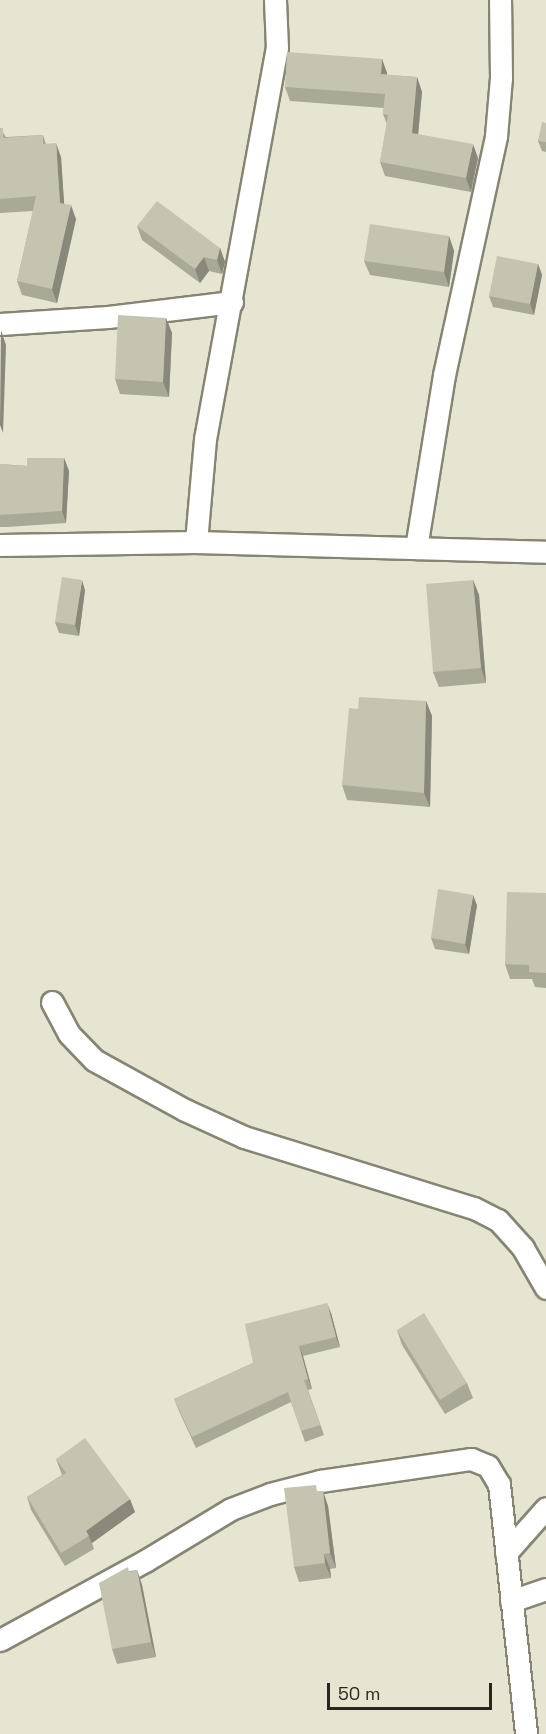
<!DOCTYPE html>
<html>
<head>
<meta charset="utf-8">
<style>
	body { margin:0 }
	#map { position:relative; width:546px; height:1734px; overflow:hidden; background:#e6e5d1; font-family:"Space Grotesk",sans-serif }
	div>[style] { position:absolute }
	.roads { filter:drop-shadow(2px 0 #868573) drop-shadow(-2px 0 #868573) drop-shadow(0 2px #868573) drop-shadow(0 -2px #868573) }
	.street>* { height:21px; margin:-10.5px; padding:0 10.5px; transform-origin:10.5px; border-radius:10.5px; background:#fff }
	.wall>* { inset:0; background:#a9a997 }
	.shaded-wall>* { inset:0; background:#89897b }
	.building>* { inset:0; background:#c4c4b0 }
	span { translate:-50% -50%; white-space:nowrap; text-align:center; line-height:1.15; -webkit-text-stroke:5px #e6e5d1; paint-order:stroke }
	.scale { position:absolute; left:327px; top:1683px; width:165px; height:27px; box-sizing:border-box; border:3px solid #27271f; border-top:0; padding-left:8px; font-size:18px; line-height:21px; white-space:nowrap; color:#27271f; -webkit-text-stroke:4px #e6e5d1; paint-order:stroke }
</style>
</head>
<body>
<div id="map">
	<div class="roads">
		<div class="street">
			<div style="left:0;top:324px;width:108px;rotate:-3.7deg"></div>
			<div style="left:108px;top:317px;width:125px;rotate:-6.9deg"></div>
			<div style="left:196px;top:542px;width:103px;rotate:-85deg"></div>
			<div style="left:205px;top:439px;width:398px;rotate:-79.6deg"></div>
			<div style="left:277px;top:48px;width:48px;rotate:-92.4deg"></div>
			<div style="left:0;top:545px;width:196px;rotate:-0.9deg"></div>
			<div style="left:196px;top:542px;width:350px;rotate:1.6deg"></div>
			<div style="left:416px;top:548px;width:175px;rotate:-80.8deg"></div>
			<div style="left:444px;top:375px;width:245px;rotate:-77.7deg"></div>
			<div style="left:496px;top:136px;width:58px;rotate:-85.1deg"></div>
			<div style="left:501px;top:78px;width:78px;rotate:-90.7deg"></div>
			<div style="left:52px;top:1002px;width:36px;rotate:62deg"></div>
			<div style="left:69px;top:1034px;width:36px;rotate:46deg"></div>
			<div style="left:94px;top:1060px;width:104px;rotate:28.8deg"></div>
			<div style="left:185px;top:1110px;width:65px;rotate:24.6deg"></div>
			<div style="left:244px;top:1137px;width:241px;rotate:17.2deg"></div>
			<div style="left:474px;top:1208px;width:27px;rotate:27deg"></div>
			<div style="left:498px;top:1220px;width:38px;rotate:48deg"></div>
			<div style="left:523px;top:1248px;width:46px;rotate:60.1deg"></div>
			<div style="left:506px;top:1553px;width:60px;rotate:-48.4deg"></div>
			<div style="left:511px;top:1601px;width:37px;rotate:-19deg"></div>
			<div style="left:0;top:1640px;width:165px;rotate:-28.6deg"></div>
			<div style="left:145px;top:1561px;width:100px;rotate:-31.2deg"></div>
			<div style="left:231px;top:1509px;width:42px;rotate:-21deg"></div>
			<div style="left:270px;top:1494px;width:52px;rotate:-14.6deg"></div>
			<div style="left:320px;top:1481px;width:153px;rotate:-8.3deg"></div>
			<div style="left:471px;top:1459px;width:18px;rotate:22deg"></div>
			<div style="left:488px;top:1466px;width:21px;rotate:59deg"></div>
			<div style="left:499px;top:1484px;width:251px;rotate:83.8deg"></div>
		</div>
	</div>
	<div class="wall">
		<div style="clip-path:polygon(382px 59px,387px 73px,387px 75px,417px 77px,422px 92px,418px 134px,478px 158px,471px 192px,385px 176px,380px 162px,387px 124px,383px 114px,384px 108px,290px 101px,285px 87px)"></div>
		<div style="clip-path:polygon(546px 123px,546px 152px,542px 151px,538px 141px)"></div>
		<div style="clip-path:polygon(0 128px,6px 137px,43px 135px,46px 144px,61px 157px,64px 204px,76px 219px,57px 303px,22px 295px,17px 281px,33px 211px,0 213px)"></div>
		<div style="clip-path:polygon(137px 226px,220px 248px,225px 262px,222px 274px,209px 271px,200px 283px,142px 240px)"></div>
		<div style="clip-path:polygon(449px 236px,454px 251px,449px 287px,370px 275px,364px 261px)"></div>
		<div style="clip-path:polygon(538px 264px,542px 275px,534px 315px,493px 307px,489px 296px)"></div>
		<div style="clip-path:polygon(166px 318px,172px 333px,169px 397px,120px 394px,115px 379px)"></div>
		<div style="clip-path:polygon(64px 458px,69px 471px,66px 523px,7px 527px,0 527px,0 464px,27px 466px)"></div>
		<div style="clip-path:polygon(473px 580px,479px 595px,486px 683px,439px 687px,433px 672px)"></div>
		<div style="clip-path:polygon(85px 590px,79px 636px,59px 633px,55px 622px)"></div>
		<div style="clip-path:polygon(426px 701px,432px 716px,430px 807px,347px 800px,342px 785px,358px 709px)"></div>
		<div style="clip-path:polygon(546px 893px,546px 988px,535px 987px,532px 979px,510px 979px,505px 964px)"></div>
		<div style="clip-path:polygon(477px 905px,469px 954px,435px 949px,431px 938px)"></div>
		<div style="clip-path:polygon(331px 1313px,340px 1347px,303px 1356px,312px 1389px,308px 1390px,324px 1435px,305px 1442px,291px 1402px,196px 1448px,178px 1409px,174px 1399px,253px 1363px)"></div>
		<div style="clip-path:polygon(397px 1330px,467px 1383px,473px 1398px,445px 1414px,402px 1345px)"></div>
		<div style="clip-path:polygon(56px 1459px,135px 1512px,92px 1543px,94px 1549px,65px 1566px,31px 1510px,27px 1497px,62px 1475px)"></div>
		<div style="clip-path:polygon(318px 1491px,323px 1491px,328px 1506px,336px 1568px,330px 1569px,331px 1578px,299px 1582px,294px 1567px)"></div>
		<div style="clip-path:polygon(137px 1570px,142px 1585px,156px 1657px,117px 1664px,112px 1649px,129px 1571px)"></div>
	</div>
	<div class="shaded-wall">
		<div style="clip-path:polygon(382px 59px,387px 73px,386px 89px,381px 74px)"></div>
		<div style="clip-path:polygon(417px 77px,422px 92px,417px 147px,412px 133px)"></div>
		<div style="clip-path:polygon(56px 143px,61px 157px,65px 217px,60px 203px)"></div>
		<div style="clip-path:polygon(473px 144px,478px 158px,471px 192px,466px 178px)"></div>
		<div style="clip-path:polygon(71px 205px,76px 219px,57px 303px,52px 289px)"></div>
		<div style="clip-path:polygon(449px 236px,454px 251px,449px 287px,444px 272px)"></div>
		<div style="clip-path:polygon(220px 248px,225px 262px,222px 274px,217px 260px)"></div>
		<div style="clip-path:polygon(204px 257px,209px 271px,200px 283px,195px 269px)"></div>
		<div style="clip-path:polygon(538px 264px,542px 275px,534px 315px,530px 304px)"></div>
		<div style="clip-path:polygon(166px 318px,172px 333px,169px 397px,163px 382px)"></div>
		<div style="clip-path:polygon(1px 330px,6px 345px,3px 433px,0 425px)"></div>
		<div style="clip-path:polygon(64px 458px,69px 471px,66px 523px,62px 511px)"></div>
		<div style="clip-path:polygon(82px 580px,85px 590px,79px 636px,75px 625px)"></div>
		<div style="clip-path:polygon(473px 580px,479px 595px,486px 683px,481px 668px)"></div>
		<div style="clip-path:polygon(426px 701px,432px 716px,430px 807px,424px 793px)"></div>
		<div style="clip-path:polygon(473px 895px,477px 905px,469px 954px,465px 944px)"></div>
		<div style="clip-path:polygon(327px 1303px,331px 1313px,340px 1347px,336px 1337px)"></div>
		<div style="clip-path:polygon(299px 1346px,303px 1356px,312px 1389px,308px 1379px)"></div>
		<div style="clip-path:polygon(323px 1491px,328px 1506px,336px 1568px,330px 1553px)"></div>
		<div style="clip-path:polygon(130px 1499px,135px 1512px,92px 1543px,86px 1531px)"></div>
		<div style="clip-path:polygon(324px 1554px,330px 1569px,331px 1578px,325px 1563px)"></div>
		<div style="clip-path:polygon(137px 1570px,142px 1585px,156px 1657px,151px 1642px)"></div>
	</div>
	<div class="building">
		<div style="clip-path:polygon(287px 52px,382px 59px,381px 74px,417px 77px,412px 133px,473px 144px,466px 178px,380px 162px,388px 115px,383px 114px,385px 94px,285px 87px)"></div>
		<div style="clip-path:polygon(542px 122px,546px 123px,546px 142px,538px 141px)"></div>
		<div style="clip-path:polygon(0 128px,3px 128px,3px 138px,43px 135px,43px 144px,56px 143px,60px 203px,71px 205px,52px 289px,17px 281px,36px 196px,0 199px)"></div>
		<div style="clip-path:polygon(157px 201px,220px 248px,217px 260px,204px 257px,195px 269px,137px 226px)"></div>
		<div style="clip-path:polygon(370px 224px,449px 236px,444px 272px,364px 261px)"></div>
		<div style="clip-path:polygon(497px 256px,538px 264px,530px 304px,489px 296px)"></div>
		<div style="clip-path:polygon(118px 315px,166px 318px,163px 382px,115px 379px)"></div>
		<div style="clip-path:polygon(27px 458px,64px 458px,62px 511px,0 515px,0 464px,27px 466px)"></div>
		<div style="clip-path:polygon(62px 577px,82px 580px,75px 625px,55px 622px)"></div>
		<div style="clip-path:polygon(473px 580px,481px 668px,433px 672px,426px 584px)"></div>
		<div style="clip-path:polygon(359px 697px,426px 701px,424px 793px,342px 785px,349px 708px,358px 709px)"></div>
		<div style="clip-path:polygon(438px 889px,473px 895px,465px 944px,431px 938px)"></div>
		<div style="clip-path:polygon(507px 892px,546px 893px,546px 973px,529px 972px,529px 965px,505px 964px)"></div>
		<div style="clip-path:polygon(327px 1303px,336px 1337px,299px 1346px,308px 1379px,304px 1380px,320px 1425px,301px 1431px,288px 1392px,192px 1437px,174px 1399px,253px 1363px,245px 1324px)"></div>
		<div style="clip-path:polygon(424px 1313px,467px 1383px,440px 1400px,397px 1330px)"></div>
		<div style="clip-path:polygon(85px 1438px,130px 1499px,86px 1531px,89px 1536px,61px 1553px,27px 1497px,66px 1473px,56px 1459px)"></div>
		<div style="clip-path:polygon(316px 1485px,317px 1491px,323px 1491px,330px 1553px,324px 1554px,325px 1563px,294px 1567px,284px 1488px)"></div>
		<div style="clip-path:polygon(128px 1567px,129px 1572px,137px 1570px,151px 1642px,112px 1649px,99px 1583px)"></div>
	</div>
	<div class="scale">50 m</div>
</div>
</body>
</html>
